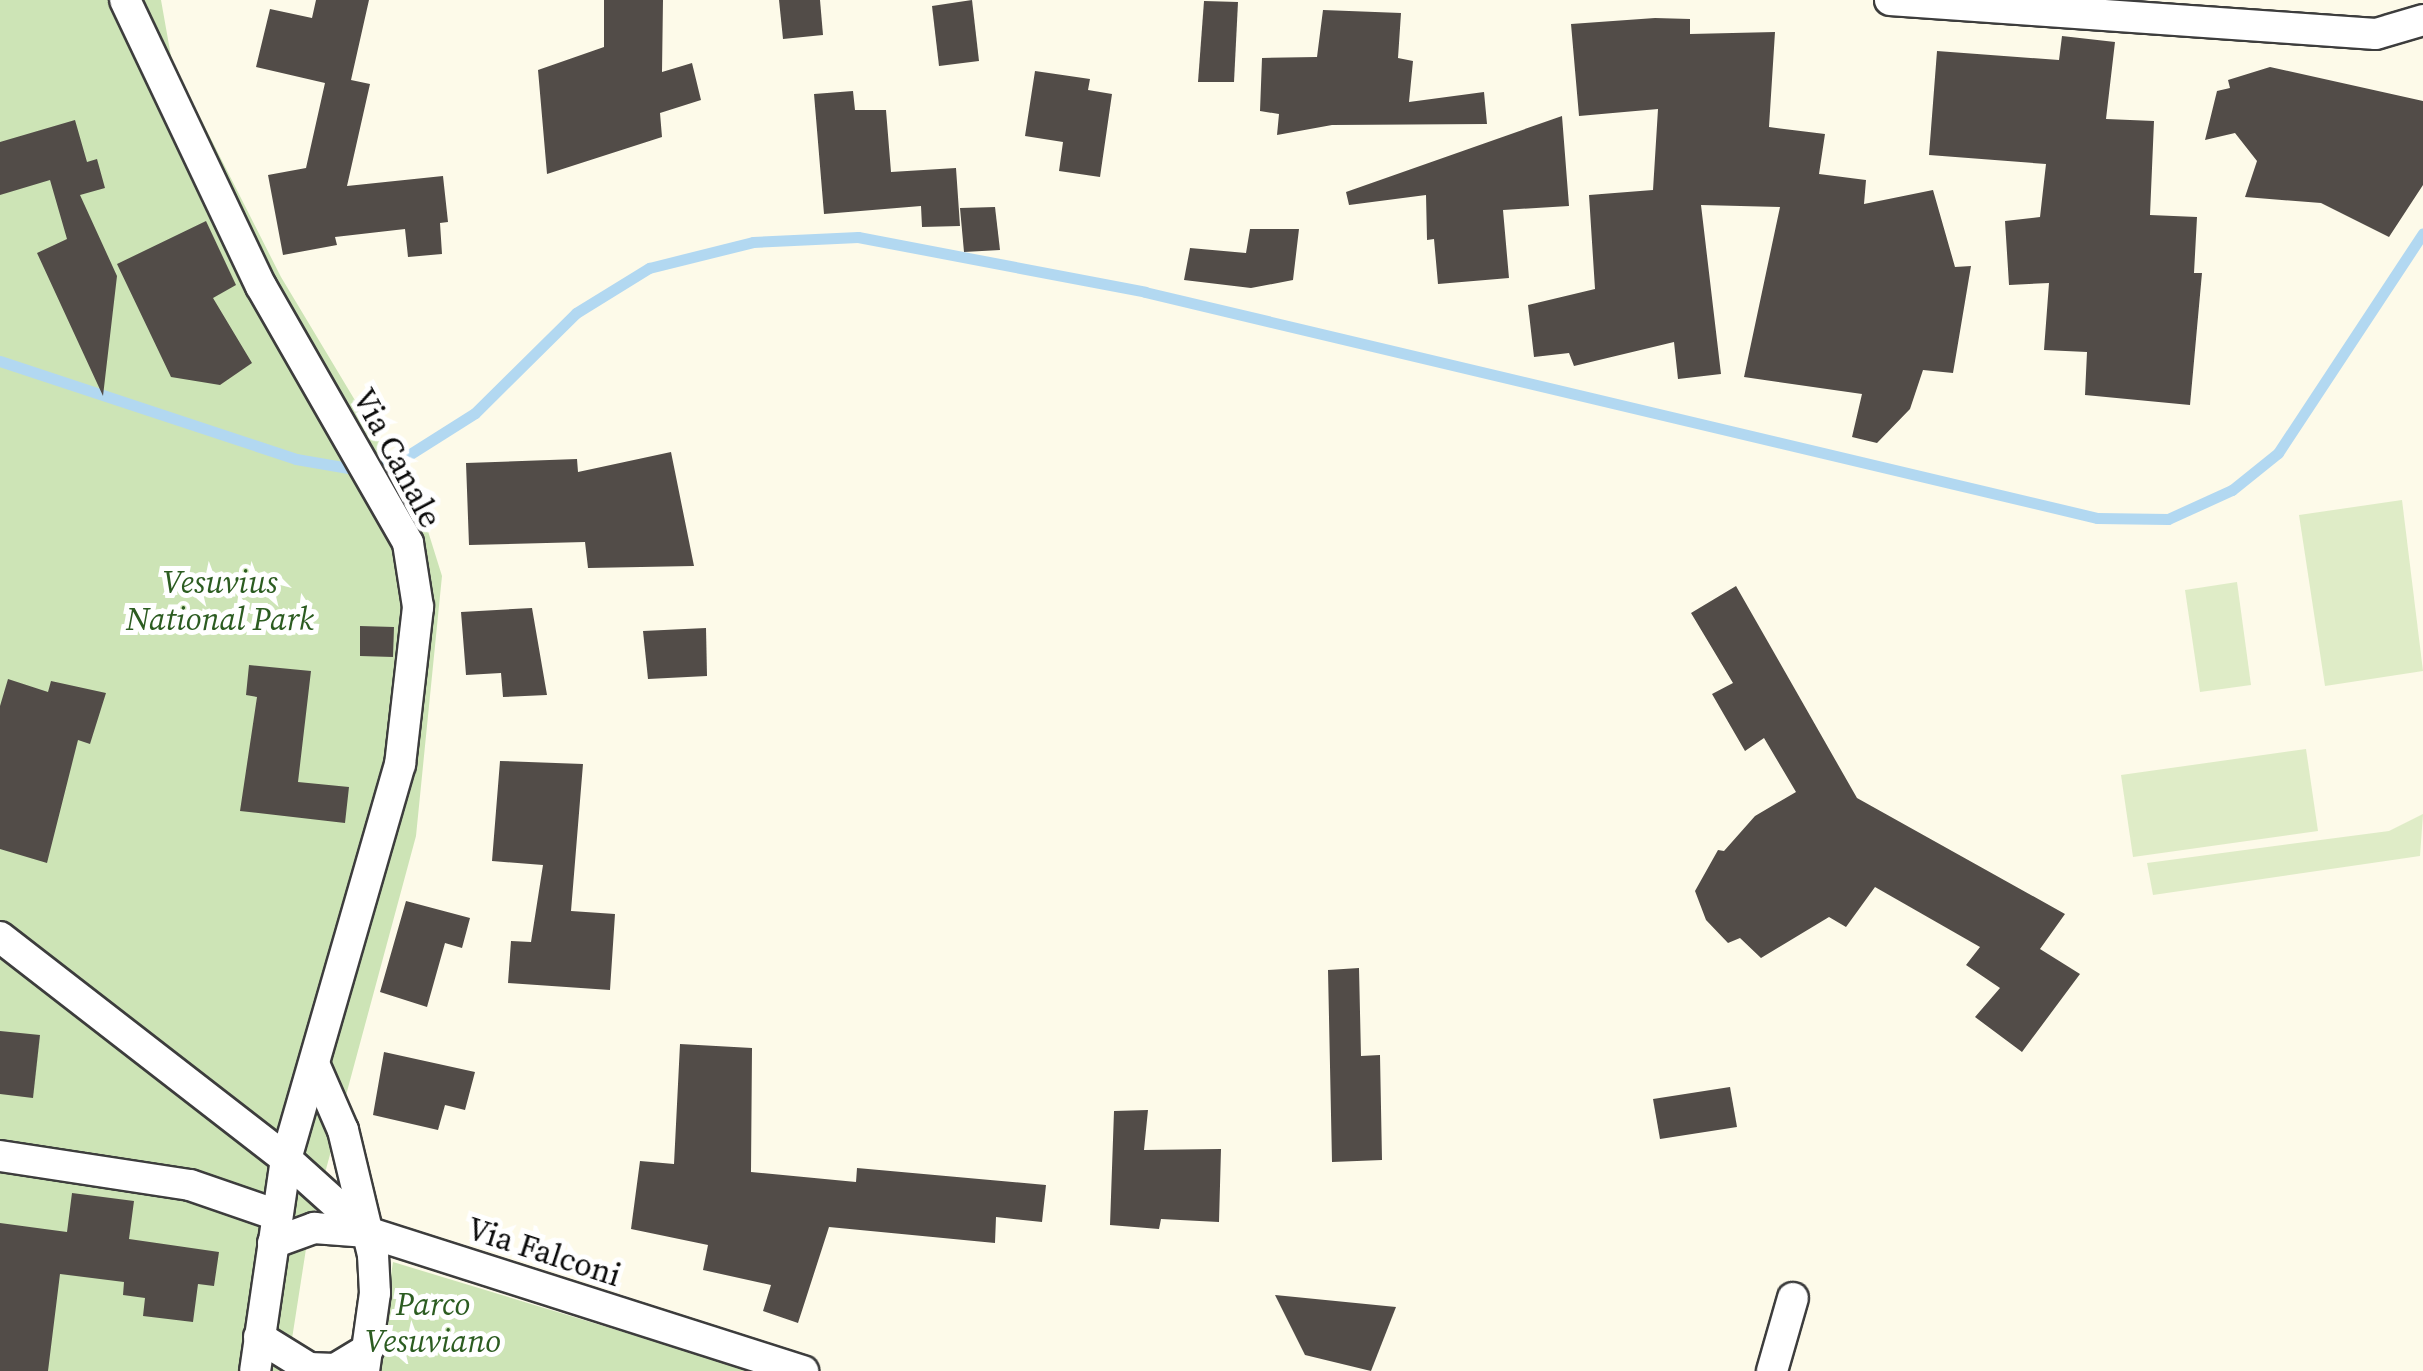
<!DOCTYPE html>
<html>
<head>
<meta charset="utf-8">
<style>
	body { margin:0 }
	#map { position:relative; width:2423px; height:1371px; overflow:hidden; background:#fdfae9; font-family:"Source Serif 4",serif }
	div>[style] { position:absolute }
	.green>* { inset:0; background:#cde4b6 }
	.pitch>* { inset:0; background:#dfecc7 }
	.stream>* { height:11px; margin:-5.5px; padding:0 5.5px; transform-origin:5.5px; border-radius:5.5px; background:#b2d8f1 }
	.building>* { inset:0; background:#524c48 }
	.roads { filter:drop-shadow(2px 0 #3d3d3d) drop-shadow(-2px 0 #3d3d3d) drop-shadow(0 2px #3d3d3d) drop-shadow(0 -2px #3d3d3d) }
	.street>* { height:30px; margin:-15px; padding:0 15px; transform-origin:15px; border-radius:15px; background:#fff }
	span { translate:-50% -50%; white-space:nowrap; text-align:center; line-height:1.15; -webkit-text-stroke:10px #fff; paint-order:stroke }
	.street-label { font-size:32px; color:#0a0a0a }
	.park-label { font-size:32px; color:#2c5c21; font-style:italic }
</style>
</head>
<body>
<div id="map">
	<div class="green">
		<div style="clip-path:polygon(0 0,161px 0,172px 62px,281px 277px,422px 512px,442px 576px,416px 836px,308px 1236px,287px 1371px,0 1371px)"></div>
		<div style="clip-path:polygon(393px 1262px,752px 1371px,376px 1371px)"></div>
	</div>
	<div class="pitch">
		<div style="clip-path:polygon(2402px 500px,2423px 671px,2325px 686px,2299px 515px)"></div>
		<div style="clip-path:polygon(2237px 582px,2251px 685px,2200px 692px,2185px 590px)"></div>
		<div style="clip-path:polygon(2306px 749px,2318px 831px,2133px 857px,2121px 775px)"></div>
		<div style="clip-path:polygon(2423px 814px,2420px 856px,2153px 895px,2147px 863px,2389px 831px)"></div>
	</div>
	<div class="stream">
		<div style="left:0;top:361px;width:312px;rotate:18.3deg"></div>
		<div style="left:296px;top:459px;width:59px;rotate:9.8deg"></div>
		<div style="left:354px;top:469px;width:55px;rotate:-13.8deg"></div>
		<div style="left:407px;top:456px;width:80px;rotate:-32.3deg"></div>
		<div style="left:475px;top:413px;width:142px;rotate:-44.7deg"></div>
		<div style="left:576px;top:313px;width:86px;rotate:-31.7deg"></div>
		<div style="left:649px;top:268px;width:107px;rotate:-14deg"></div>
		<div style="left:753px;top:242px;width:105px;rotate:-2.7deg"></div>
		<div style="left:858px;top:237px;width:292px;rotate:10.8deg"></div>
		<div style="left:1145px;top:292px;width:978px;rotate:13.35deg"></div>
		<div style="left:2097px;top:518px;width:71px;rotate:0.8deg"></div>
		<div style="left:2168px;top:519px;width:70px;rotate:-24.4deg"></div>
		<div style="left:2232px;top:490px;width:59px;rotate:-38.8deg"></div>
		<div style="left:2278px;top:453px;width:263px;rotate:-56.6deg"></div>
	</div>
	<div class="building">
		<div style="clip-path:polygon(316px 0,369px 0,351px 80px,370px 84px,347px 186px,443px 176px,448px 222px,440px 223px,442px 254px,408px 257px,405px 229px,335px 237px,337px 245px,283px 255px,268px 175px,306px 168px,325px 83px,256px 67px,270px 9px,312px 18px)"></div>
		<div style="clip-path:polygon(604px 0,663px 0,662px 72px,692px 63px,701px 100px,660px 113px,662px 137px,547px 174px,538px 70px,604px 47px)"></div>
		<div style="clip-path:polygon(779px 0,820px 0,823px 35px,783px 39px)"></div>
		<div style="clip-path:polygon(972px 0,979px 61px,939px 66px,932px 6px)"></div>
		<div style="clip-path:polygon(1204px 1px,1238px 2px,1234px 82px,1198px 82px)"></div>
		<div style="clip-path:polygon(1323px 10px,1401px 13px,1398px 58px,1413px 61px,1409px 102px,1484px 92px,1487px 124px,1332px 125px,1277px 135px,1279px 114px,1260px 111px,1262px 58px,1317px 57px)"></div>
		<div style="clip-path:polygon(1655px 18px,1690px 19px,1690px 34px,1775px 32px,1769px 127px,1825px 134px,1819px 174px,1866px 180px,1864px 204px,1933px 190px,1955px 267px,1971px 266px,1953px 373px,1923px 370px,1910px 409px,1877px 443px,1852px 437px,1862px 394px,1744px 377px,1780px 207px,1701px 205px,1721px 374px,1678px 379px,1674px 342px,1574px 366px,1569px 353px,1534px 357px,1528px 305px,1595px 289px,1589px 195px,1653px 190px,1658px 109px,1579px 116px,1571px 24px)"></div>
		<div style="clip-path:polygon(2062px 36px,2115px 42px,2106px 119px,2154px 121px,2150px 215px,2197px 217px,2194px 273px,2202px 273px,2190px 405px,2085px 395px,2087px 352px,2044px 350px,2049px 283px,2009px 285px,2005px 221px,2040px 217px,2046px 164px,1929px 155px,1937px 51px,2059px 60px)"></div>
		<div style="clip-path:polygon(2270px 67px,2423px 101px,2423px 185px,2389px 237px,2321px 203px,2245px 197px,2257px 161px,2235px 133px,2205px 140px,2217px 91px,2230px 88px,2228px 80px)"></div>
		<div style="clip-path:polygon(1035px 71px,1090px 79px,1088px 90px,1112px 94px,1100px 177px,1059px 171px,1063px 142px,1025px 136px)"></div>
		<div style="clip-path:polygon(853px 91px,855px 110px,886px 110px,891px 172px,956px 168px,960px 226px,922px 227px,921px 206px,824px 214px,814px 94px)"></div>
		<div style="clip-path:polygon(1562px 116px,1569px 206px,1503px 210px,1509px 278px,1438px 284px,1434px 239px,1427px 240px,1426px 195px,1349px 205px,1346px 192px)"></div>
		<div style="clip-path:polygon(75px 120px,87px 162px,97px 159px,105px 188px,80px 195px,117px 276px,103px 396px,37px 253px,67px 239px,50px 180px,0 195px,0 142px)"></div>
		<div style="clip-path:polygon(995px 207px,1000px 250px,964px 252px,960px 208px)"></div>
		<div style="clip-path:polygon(206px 221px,236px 285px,213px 298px,252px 363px,220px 385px,171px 377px,117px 264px)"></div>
		<div style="clip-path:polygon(1250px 229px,1299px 229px,1293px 280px,1251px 288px,1184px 280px,1190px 248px,1246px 253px)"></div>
		<div style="clip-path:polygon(671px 452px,694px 566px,588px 568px,585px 542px,469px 545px,466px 463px,577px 459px,578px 472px)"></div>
		<div style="clip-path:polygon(1736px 586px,1857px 798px,2065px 914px,2040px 949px,2080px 974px,2022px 1052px,1975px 1017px,2000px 988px,1966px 965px,1980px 947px,1875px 887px,1846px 927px,1829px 917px,1761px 958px,1740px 938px,1728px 943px,1706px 920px,1695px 891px,1718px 850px,1724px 851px,1755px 816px,1796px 792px,1764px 738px,1745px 751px,1712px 694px,1733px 683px,1691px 613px)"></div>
		<div style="clip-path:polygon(532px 608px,547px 695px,503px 697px,501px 673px,466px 675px,461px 612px)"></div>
		<div style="clip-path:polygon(360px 626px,394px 627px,393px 657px,360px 656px)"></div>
		<div style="clip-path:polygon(706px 628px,707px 676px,648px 679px,643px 631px)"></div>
		<div style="clip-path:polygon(249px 665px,311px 671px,298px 782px,349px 787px,345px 823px,240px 811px,257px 697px,246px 695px)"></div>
		<div style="clip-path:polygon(8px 679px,48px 692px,51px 681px,106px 693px,90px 744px,78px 740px,47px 863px,0 849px,0 706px)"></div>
		<div style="clip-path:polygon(500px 761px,583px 764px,571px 911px,615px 914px,610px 990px,508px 983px,511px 941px,531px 942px,543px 865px,492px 861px)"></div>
		<div style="clip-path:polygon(406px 901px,470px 918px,462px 948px,445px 943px,427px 1007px,380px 992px)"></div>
		<div style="clip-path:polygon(1359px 968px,1361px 1056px,1380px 1055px,1382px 1160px,1332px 1162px,1328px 970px)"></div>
		<div style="clip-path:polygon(0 1031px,40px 1035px,33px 1098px,0 1094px)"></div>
		<div style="clip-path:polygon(680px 1044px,752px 1048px,751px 1172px,856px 1182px,857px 1168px,1046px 1185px,1042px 1222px,996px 1217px,995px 1243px,829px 1227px,798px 1323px,763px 1311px,771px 1285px,703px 1270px,708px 1245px,631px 1229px,640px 1161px,674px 1164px)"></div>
		<div style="clip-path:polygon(384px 1052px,475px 1072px,465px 1110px,445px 1105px,438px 1130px,373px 1115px)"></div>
		<div style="clip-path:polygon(1730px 1087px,1737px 1127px,1660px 1139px,1653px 1099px)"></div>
		<div style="clip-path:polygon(1148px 1110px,1144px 1150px,1221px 1149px,1219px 1222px,1161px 1219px,1159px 1229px,1110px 1225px,1114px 1111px)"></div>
		<div style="clip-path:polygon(72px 1193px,134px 1201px,129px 1239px,219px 1252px,214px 1286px,198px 1284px,193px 1322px,143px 1316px,145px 1298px,123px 1295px,124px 1282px,60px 1274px,48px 1371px,0 1371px,0 1223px,67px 1232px)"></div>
		<div style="clip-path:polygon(1275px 1295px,1396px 1307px,1371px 1371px,1305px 1355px)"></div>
	</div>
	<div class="roads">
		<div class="street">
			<div style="left:125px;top:0;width:317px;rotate:64.6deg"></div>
			<div style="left:261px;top:286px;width:296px;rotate:60.2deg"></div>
			<div style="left:408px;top:543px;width:65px;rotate:81.1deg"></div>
			<div style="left:418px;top:607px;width:158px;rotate:96.5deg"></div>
			<div style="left:400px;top:764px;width:411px;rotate:106.1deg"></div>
			<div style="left:286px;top:1159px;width:214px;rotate:98.3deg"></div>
			<div style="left:1890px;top:0;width:487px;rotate:4deg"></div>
			<div style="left:2376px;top:34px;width:49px;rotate:-16.6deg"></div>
			<div style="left:0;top:937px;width:362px;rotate:37.8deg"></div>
			<div style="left:286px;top:1159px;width:109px;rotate:42deg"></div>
			<div style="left:367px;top:1232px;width:458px;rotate:17.7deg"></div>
			<div style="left:315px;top:1066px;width:70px;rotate:66.4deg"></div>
			<div style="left:343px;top:1130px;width:129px;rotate:76.5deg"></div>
			<div style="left:373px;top:1255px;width:38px;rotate:87deg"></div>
			<div style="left:375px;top:1293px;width:79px;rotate:98deg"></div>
			<div style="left:0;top:1156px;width:192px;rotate:8.7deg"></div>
			<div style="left:190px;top:1185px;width:92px;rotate:19deg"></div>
			<div style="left:273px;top:1243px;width:44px;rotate:-20.1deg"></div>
			<div style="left:314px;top:1228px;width:53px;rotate:4.3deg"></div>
			<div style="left:259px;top:1337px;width:59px;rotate:31.8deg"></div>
			<div style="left:309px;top:1368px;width:26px;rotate:2deg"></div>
			<div style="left:335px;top:1369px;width:39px;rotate:-31deg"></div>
			<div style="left:1772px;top:1371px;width:76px;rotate:-74deg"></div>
		</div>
	</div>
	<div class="street-label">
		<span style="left:397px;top:458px;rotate:62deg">Via Canale</span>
		<span style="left:544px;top:1252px;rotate:18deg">Via Falconi</span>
	</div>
	<div class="park-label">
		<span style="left:220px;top:601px">Vesuvius<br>National Park</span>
		<span style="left:433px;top:1323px">Parco<br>Vesuviano</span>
	</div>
</div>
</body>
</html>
